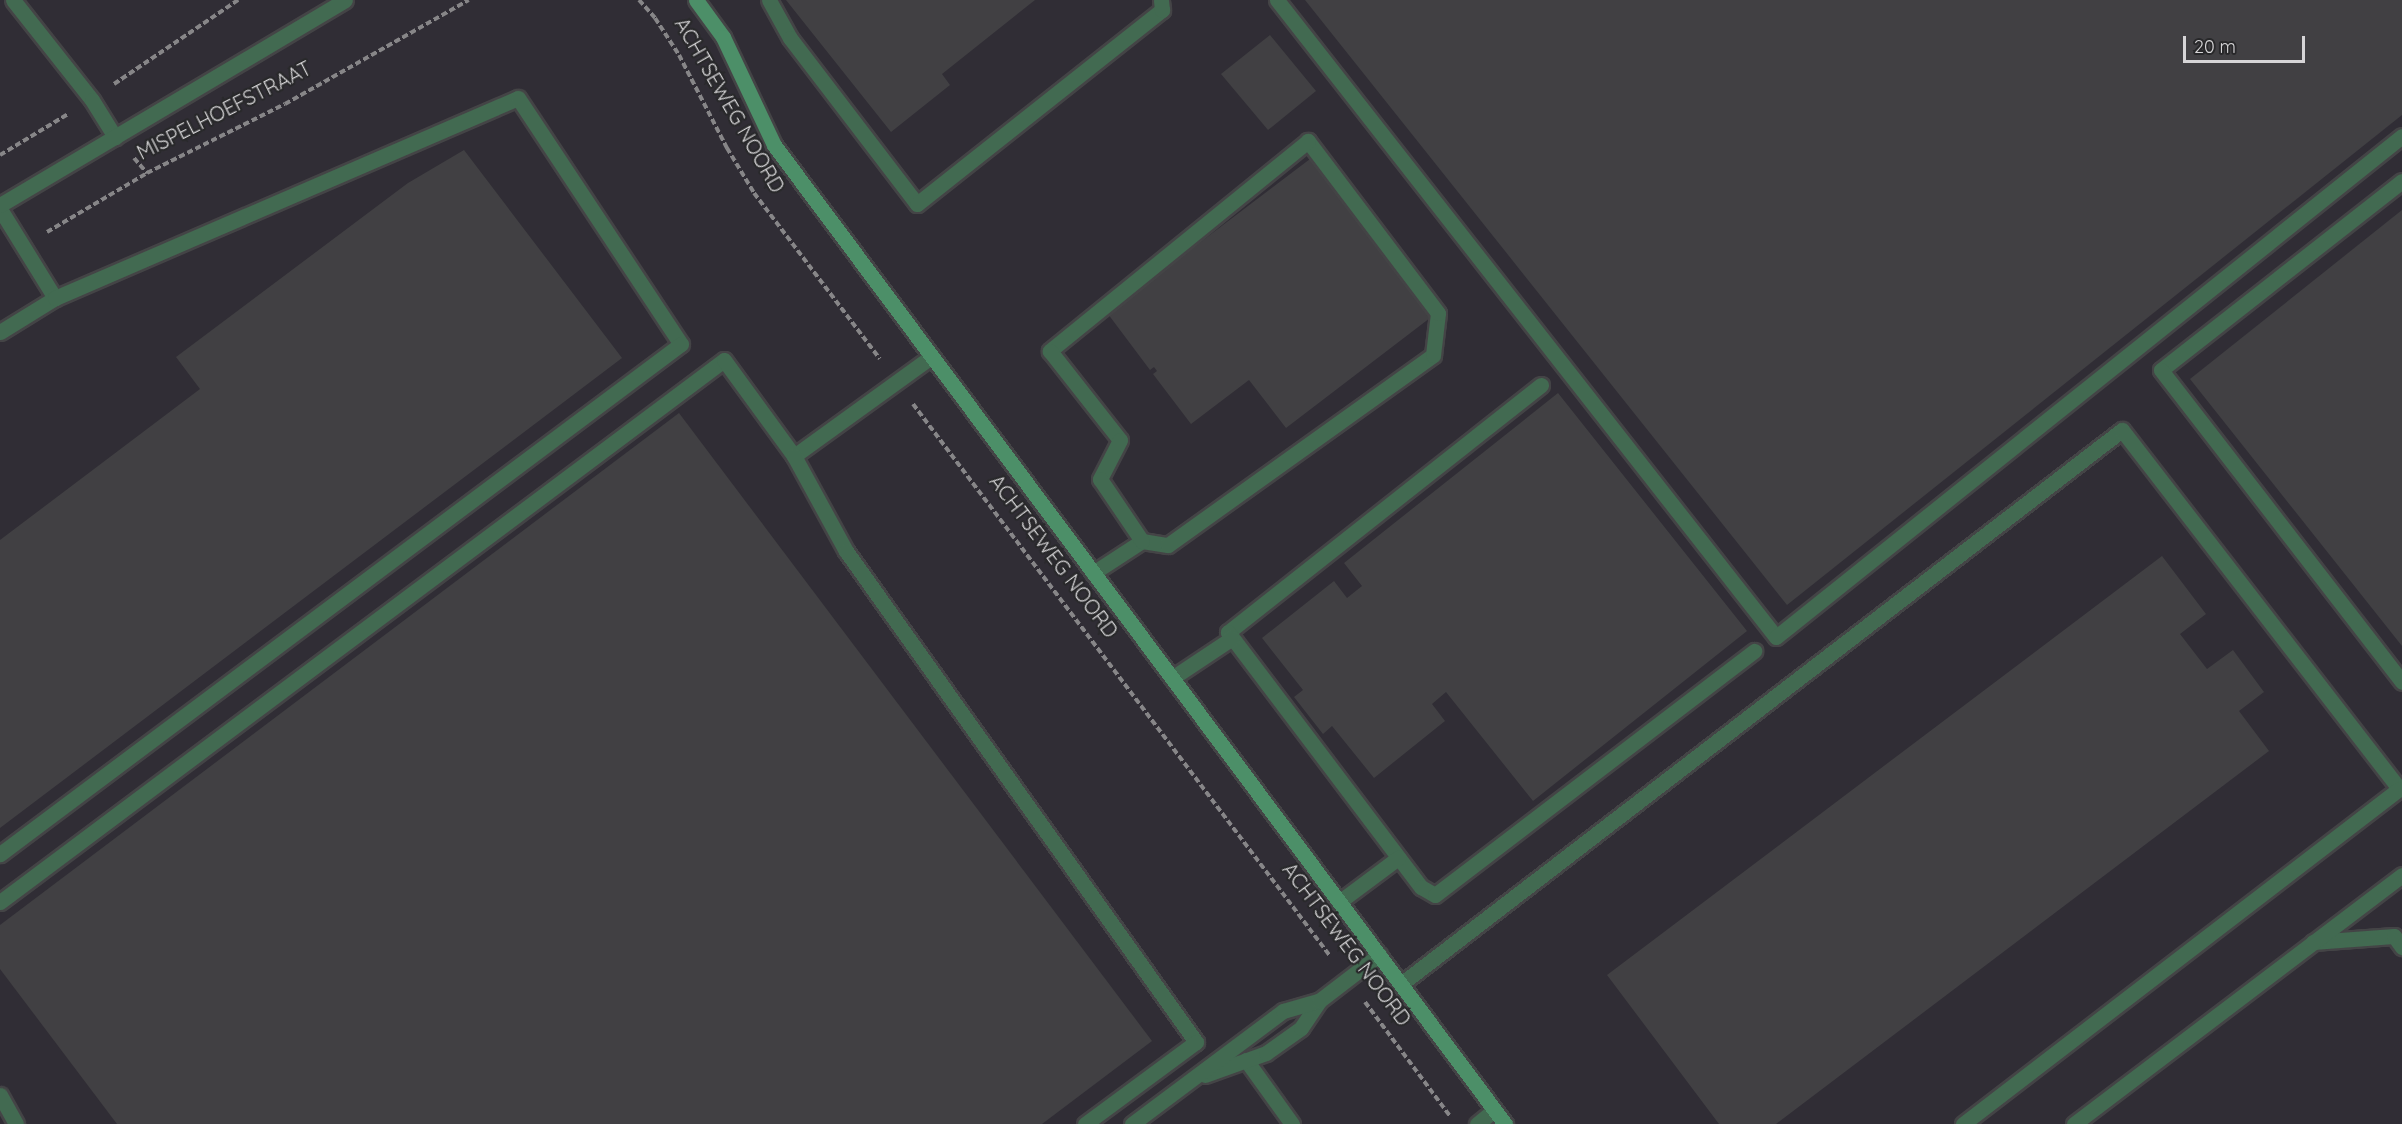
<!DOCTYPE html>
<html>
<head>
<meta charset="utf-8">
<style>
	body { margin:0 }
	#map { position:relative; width:2402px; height:1124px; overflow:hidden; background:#28282a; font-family:Quicksand,sans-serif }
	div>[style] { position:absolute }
	.built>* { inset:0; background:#302d35 }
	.building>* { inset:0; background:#414043 }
	.path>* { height:4px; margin-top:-2px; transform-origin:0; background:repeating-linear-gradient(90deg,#878688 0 6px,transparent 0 9px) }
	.roads { filter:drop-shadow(2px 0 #444446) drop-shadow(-2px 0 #444446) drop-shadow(0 2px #444446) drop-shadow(0 -2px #444446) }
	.lane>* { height:15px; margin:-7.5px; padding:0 7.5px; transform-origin:7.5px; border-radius:7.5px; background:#426a51 }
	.street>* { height:15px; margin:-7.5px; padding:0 7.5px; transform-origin:7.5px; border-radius:7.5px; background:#426a51 }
	.secondary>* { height:15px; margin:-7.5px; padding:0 7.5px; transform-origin:7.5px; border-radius:7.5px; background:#4c8f68 }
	span { translate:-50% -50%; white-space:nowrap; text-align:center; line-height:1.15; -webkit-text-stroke:4.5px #28282a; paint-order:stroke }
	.street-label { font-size:20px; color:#d6d5d7 }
	.scale { position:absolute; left:2183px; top:36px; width:122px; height:27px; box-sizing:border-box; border:3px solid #d6d5d7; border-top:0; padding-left:8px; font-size:18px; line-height:21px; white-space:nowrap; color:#d6d5d7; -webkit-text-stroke:4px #28282a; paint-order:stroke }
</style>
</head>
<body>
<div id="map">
	<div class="built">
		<div style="clip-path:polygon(0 0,2402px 0,2402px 1124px,0 1124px)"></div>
	</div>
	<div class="building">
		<div style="clip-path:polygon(786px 0,1035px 0,942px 74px,950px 85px,891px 132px)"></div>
		<div style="clip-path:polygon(1305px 0,2402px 0,2402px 115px,1787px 605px)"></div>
		<div style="clip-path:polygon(1270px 35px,1316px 91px,1268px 130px,1221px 74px)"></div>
		<div style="clip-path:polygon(464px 150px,622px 358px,0 828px,0 540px,200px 389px,176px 357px,408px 183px)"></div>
		<div style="clip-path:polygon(1310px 159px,1430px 318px,1286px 428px,1249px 380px,1191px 424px,1153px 374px,1157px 371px,1154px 367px,1150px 370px,1105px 310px,1162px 266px,1165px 269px)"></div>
		<div style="clip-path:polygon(2402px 210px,2402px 646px,2190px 379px)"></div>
		<div style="clip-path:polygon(1558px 393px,1747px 631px,1533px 801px,1446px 692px,1432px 704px,1445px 721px,1374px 778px,1332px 726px,1323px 734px,1294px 697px,1303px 690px,1262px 638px,1334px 581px,1347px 598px,1362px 586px,1344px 563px)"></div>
		<div style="clip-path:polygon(679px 413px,1152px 1041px,1042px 1124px,117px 1124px,0 969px,0 925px)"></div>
		<div style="clip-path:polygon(2162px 556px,2206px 614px,2180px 634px,2207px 669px,2233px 650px,2264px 692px,2239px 711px,2269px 751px,1776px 1124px,1719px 1124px,1607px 975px)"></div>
	</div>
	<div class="path">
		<div style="left:639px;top:0;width:24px;rotate:48deg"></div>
		<div style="left:655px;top:18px;width:44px;rotate:57deg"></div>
		<div style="left:679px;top:55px;width:105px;rotate:62.7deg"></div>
		<div style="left:727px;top:148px;width:52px;rotate:59deg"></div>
		<div style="left:754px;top:193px;width:208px;rotate:52.8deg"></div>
		<div style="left:114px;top:84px;width:150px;rotate:-34.1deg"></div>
		<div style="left:0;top:155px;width:79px;rotate:-31.1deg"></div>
		<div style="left:134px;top:158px;width:20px;rotate:49deg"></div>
		<div style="left:47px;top:232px;width:116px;rotate:-30.5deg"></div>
		<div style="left:147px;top:173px;width:154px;rotate:-26.6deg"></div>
		<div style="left:285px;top:104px;width:211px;rotate:-29.5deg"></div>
		<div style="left:913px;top:404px;width:692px;rotate:52.93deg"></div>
		<div style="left:1365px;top:1002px;width:142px;rotate:53.3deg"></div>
	</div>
	<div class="roads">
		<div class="lane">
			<div style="left:13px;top:0;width:127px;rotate:51.7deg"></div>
			<div style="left:92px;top:100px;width:44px;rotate:58.1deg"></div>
			<div style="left:769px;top:0;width:43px;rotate:61.1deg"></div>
			<div style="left:790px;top:38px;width:209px;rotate:52.6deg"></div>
			<div style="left:917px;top:204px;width:313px;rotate:-38.4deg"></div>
			<div style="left:1162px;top:10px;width:10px;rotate:-96deg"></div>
			<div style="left:1277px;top:0;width:809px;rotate:51.93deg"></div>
			<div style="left:1776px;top:637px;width:802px;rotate:-38.67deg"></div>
			<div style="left:2402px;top:181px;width:306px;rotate:141.9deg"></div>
			<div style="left:2161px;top:370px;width:394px;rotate:52.3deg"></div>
			<div style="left:0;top:209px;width:105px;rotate:58.3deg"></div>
			<div style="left:0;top:332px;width:65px;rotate:-31.7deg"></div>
			<div style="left:55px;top:298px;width:504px;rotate:-23.36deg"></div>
			<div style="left:518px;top:98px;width:295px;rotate:56.5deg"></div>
			<div style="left:681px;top:344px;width:851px;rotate:143.17deg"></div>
			<div style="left:1541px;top:385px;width:399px;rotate:141.7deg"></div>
			<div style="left:1228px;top:632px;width:320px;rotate:52.9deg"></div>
			<div style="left:1421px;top:887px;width:16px;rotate:30deg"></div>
			<div style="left:1435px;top:895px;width:402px;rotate:-37.4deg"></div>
			<div style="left:794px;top:456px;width:170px;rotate:-35.9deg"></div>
			<div style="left:1093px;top:573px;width:59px;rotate:-33.1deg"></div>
			<div style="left:1142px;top:541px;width:26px;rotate:9deg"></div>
			<div style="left:1168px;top:545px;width:326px;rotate:-35.6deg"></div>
			<div style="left:1433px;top:355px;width:42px;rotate:-83.2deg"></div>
			<div style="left:1438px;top:313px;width:216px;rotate:-127.1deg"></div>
			<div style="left:1308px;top:141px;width:333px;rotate:140.9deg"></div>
			<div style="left:1050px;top:351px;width:113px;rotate:51.8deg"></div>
			<div style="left:1120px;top:440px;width:44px;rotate:117.1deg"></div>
			<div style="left:1100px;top:479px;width:75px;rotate:55.9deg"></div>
			<div style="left:1172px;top:678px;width:72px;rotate:-33.7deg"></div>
			<div style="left:0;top:902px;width:904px;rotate:-36.82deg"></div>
			<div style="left:724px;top:360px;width:119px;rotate:53.9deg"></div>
			<div style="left:794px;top:456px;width:108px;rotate:61.3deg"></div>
			<div style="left:846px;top:551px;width:603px;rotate:54.52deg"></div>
			<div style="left:1196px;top:1042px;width:138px;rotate:143.5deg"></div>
			<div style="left:1339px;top:902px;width:74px;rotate:-36.7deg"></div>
			<div style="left:2313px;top:942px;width:81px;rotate:-4.2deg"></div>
			<div style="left:2394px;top:936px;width:14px;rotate:54deg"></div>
			<div style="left:1401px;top:984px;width:909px;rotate:-37.54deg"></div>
			<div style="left:2122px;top:430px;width:453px;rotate:52.3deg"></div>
			<div style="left:2399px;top:789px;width:550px;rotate:142.46deg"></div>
			<div style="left:1246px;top:1060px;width:79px;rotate:54.3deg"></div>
			<div style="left:1205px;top:1075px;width:65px;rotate:-19.8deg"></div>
			<div style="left:1266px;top:1053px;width:43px;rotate:-35.5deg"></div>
			<div style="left:1301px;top:1028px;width:32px;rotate:-56deg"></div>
			<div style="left:0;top:1095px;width:33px;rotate:61deg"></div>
			<div style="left:1132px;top:1124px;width:189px;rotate:-36.8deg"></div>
			<div style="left:1283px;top:1011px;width:37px;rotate:-16deg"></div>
			<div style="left:1319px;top:1001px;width:76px;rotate:-37.5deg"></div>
			<div style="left:1477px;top:1124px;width:22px;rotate:-39deg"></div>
			<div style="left:2074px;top:1124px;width:412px;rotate:-37.2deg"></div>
		</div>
		<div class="street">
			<div style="left:0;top:205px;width:401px;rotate:-30.7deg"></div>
		</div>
		<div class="secondary">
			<div style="left:696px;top:0;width:46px;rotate:53.9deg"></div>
			<div style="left:723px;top:37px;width:119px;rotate:64.7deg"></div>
			<div style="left:774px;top:145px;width:1222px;rotate:53.25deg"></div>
		</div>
	</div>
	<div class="street-label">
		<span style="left:730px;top:105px;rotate:60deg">ACHTSEWEG NOORD</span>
		<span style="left:224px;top:110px;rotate:-27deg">MISPELHOEFSTRAAT</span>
		<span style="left:1054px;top:556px;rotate:53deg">ACHTSEWEG NOORD</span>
		<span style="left:1347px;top:944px;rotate:53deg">ACHTSEWEG NOORD</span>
	</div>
	<div class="scale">20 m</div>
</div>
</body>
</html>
